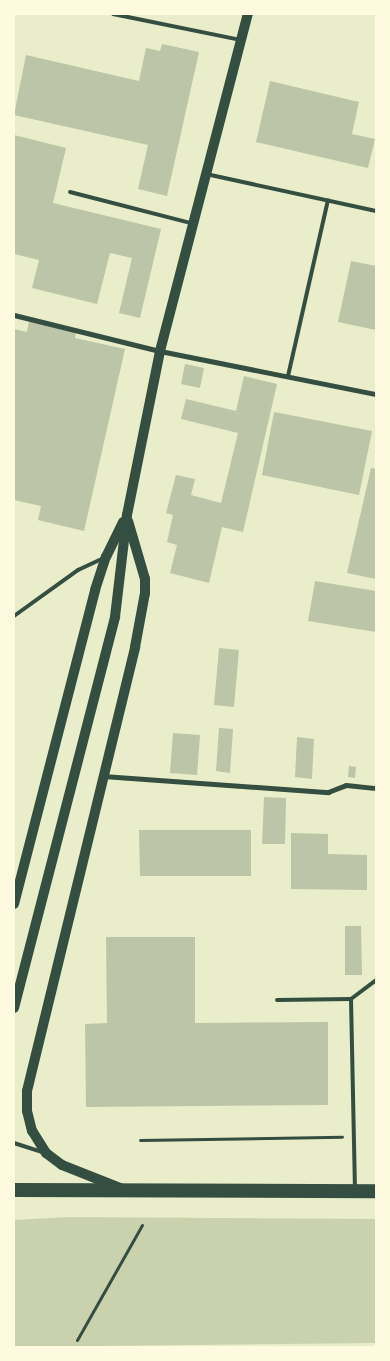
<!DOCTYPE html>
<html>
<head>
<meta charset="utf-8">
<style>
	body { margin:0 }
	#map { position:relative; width:390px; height:1361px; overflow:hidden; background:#e9edc9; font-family:"Alegreya Sans",sans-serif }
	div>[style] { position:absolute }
	.green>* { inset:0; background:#cad2ad }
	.building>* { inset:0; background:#bcc5a7 }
	.path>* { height:3px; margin:-1.5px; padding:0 1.5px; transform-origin:1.5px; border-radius:1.5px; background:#344e41 }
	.service>* { height:4px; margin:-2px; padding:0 2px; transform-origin:2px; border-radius:2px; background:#344e41 }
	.minor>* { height:5px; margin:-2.5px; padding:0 2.5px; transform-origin:2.5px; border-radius:2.5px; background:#344e41 }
	.secondary>* { height:10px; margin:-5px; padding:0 5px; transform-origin:5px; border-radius:5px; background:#344e41 }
	.trunk>* { height:14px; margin:-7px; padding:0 7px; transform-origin:7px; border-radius:7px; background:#344e41 }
	span { translate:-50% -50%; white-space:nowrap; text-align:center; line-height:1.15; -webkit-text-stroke:4.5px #fefae0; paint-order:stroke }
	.frame { position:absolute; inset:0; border:15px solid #fefae0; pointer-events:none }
</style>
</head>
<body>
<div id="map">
	<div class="green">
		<div style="clip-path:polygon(68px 1217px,376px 1219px,376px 1343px,14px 1347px,14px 1220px)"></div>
	</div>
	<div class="building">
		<div style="clip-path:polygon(162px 44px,199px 52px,167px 196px,138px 189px,148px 145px,14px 115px,26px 55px,139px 81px,146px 48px,160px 51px)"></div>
		<div style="clip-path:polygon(270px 81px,359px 102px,352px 134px,375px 139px,368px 168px,256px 142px)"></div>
		<div style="clip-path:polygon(14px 135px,66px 148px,53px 203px,161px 229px,140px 318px,119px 313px,132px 258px,110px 253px,97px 304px,32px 288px,39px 260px,14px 254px)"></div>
		<div style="clip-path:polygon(351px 261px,376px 266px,376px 330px,338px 322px)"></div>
		<div style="clip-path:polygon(29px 321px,76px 332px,75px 338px,125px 349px,84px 531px,38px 520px,41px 506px,14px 500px,14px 329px,27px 332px)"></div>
		<div style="clip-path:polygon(185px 364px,204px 368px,200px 388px,181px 384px)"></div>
		<div style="clip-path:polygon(244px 376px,277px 384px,243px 532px,222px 527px,209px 583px,170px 573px,177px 545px,167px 542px,173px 515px,166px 513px,176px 475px,195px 479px,191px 495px,221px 503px,238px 433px,181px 419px,186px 399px,236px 411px)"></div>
		<div style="clip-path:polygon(274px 412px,372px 431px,359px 495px,262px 475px)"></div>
		<div style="clip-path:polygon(371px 468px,376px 469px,376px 579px,347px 573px)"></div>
		<div style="clip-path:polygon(315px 581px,376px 591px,376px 632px,308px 621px)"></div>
		<div style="clip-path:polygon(219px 648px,239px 650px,234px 707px,214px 705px)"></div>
		<div style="clip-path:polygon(219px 728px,233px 729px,230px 773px,216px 771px)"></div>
		<div style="clip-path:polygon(173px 733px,200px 735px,197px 775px,170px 773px)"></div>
		<div style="clip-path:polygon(297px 737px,314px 739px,312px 779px,295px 777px)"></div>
		<div style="clip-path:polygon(349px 766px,356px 767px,355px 778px,348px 777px)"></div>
		<div style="clip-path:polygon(264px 797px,286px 798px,285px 844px,262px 844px)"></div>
		<div style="clip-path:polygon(139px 830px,251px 830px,251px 876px,140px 876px)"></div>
		<div style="clip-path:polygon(291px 833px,328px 834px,328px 854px,367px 855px,367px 890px,291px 889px)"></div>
		<div style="clip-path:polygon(345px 926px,361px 926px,362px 975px,345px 975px)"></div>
		<div style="clip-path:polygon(106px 937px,195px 937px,195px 1023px,328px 1022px,328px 1105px,86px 1107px,85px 1024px,107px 1023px)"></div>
	</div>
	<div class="path">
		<div style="left:140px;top:1140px;width:202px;rotate:-0.9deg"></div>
		<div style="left:77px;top:1340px;width:132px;rotate:-60.5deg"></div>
	</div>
	<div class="service">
		<div style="left:113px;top:14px;width:131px;rotate:11.5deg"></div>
		<div style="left:206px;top:174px;width:174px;rotate:12.3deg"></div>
		<div style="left:70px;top:192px;width:125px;rotate:14.4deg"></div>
		<div style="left:288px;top:376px;width:180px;rotate:-77.2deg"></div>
		<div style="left:14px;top:616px;width:79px;rotate:-35.7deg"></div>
		<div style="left:78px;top:570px;width:29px;rotate:-25deg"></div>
		<div style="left:351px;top:999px;width:31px;rotate:-37deg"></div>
		<div style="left:277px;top:1000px;width:74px;rotate:-0.8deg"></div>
		<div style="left:351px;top:999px;width:190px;rotate:88.8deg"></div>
		<div style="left:14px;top:1143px;width:29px;rotate:18deg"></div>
	</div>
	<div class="minor">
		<div style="left:14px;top:315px;width:150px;rotate:13.9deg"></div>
		<div style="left:160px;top:351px;width:220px;rotate:11.3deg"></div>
		<div style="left:103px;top:776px;width:226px;rotate:4.1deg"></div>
		<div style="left:328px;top:792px;width:19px;rotate:-21deg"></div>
		<div style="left:346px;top:785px;width:30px;rotate:6deg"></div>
	</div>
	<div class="secondary">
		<div style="left:14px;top:904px;width:324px;rotate:-75.5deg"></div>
		<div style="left:95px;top:590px;width:35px;rotate:-72deg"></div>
		<div style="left:106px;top:557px;width:39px;rotate:-64deg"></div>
		<div style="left:14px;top:1008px;width:404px;rotate:-75.5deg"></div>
		<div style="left:115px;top:617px;width:103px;rotate:-83.3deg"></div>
		<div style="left:127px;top:515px;width:167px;rotate:-78.6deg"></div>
		<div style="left:160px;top:351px;width:348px;rotate:-75.4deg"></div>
		<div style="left:120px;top:1188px;width:62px;rotate:-158.4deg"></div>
		<div style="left:62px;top:1165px;width:20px;rotate:-143deg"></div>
		<div style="left:46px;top:1153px;width:26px;rotate:-122deg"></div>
		<div style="left:32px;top:1131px;width:21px;rotate:-104deg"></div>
		<div style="left:27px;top:1111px;width:20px;rotate:-90deg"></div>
		<div style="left:27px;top:1091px;width:457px;rotate:-76.3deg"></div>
		<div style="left:135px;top:647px;width:55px;rotate:-79.5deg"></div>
		<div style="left:145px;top:593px;width:14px;rotate:-90deg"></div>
		<div style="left:145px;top:579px;width:60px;rotate:-106.3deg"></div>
	</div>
	<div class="trunk">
		<div style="left:14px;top:1190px;width:362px;rotate:0.2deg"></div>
	</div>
	<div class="frame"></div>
</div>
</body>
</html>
